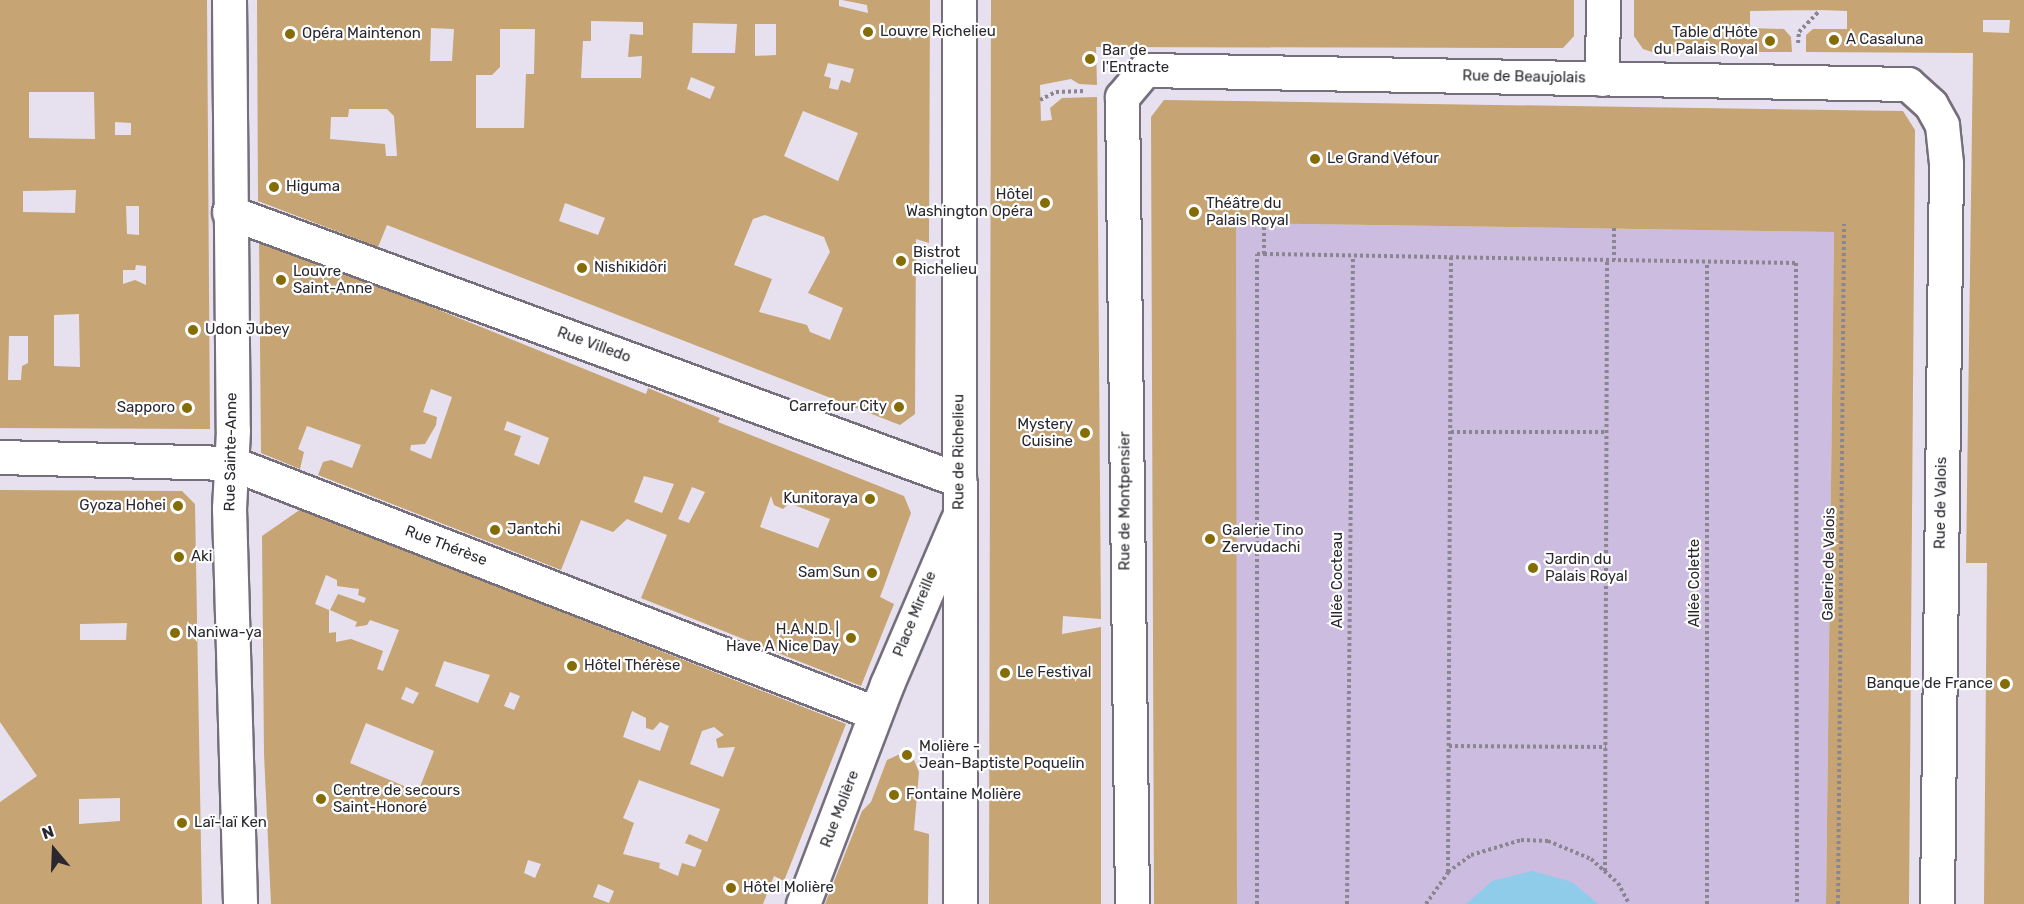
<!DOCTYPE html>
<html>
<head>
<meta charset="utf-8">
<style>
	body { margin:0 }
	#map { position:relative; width:2024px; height:904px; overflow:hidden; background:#e6e0ef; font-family:Rubik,sans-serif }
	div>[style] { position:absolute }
	.green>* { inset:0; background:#ccbcdf }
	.water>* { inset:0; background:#8eccea }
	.building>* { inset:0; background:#c6a473 }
	.path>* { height:4px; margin-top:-2px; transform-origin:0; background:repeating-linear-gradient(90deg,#8a8691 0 3px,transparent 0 6px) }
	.roads { filter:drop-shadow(2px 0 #756f7c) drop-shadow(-2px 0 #756f7c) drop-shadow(0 2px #756f7c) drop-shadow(0 -2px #756f7c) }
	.street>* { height:33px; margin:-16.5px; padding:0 16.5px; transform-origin:16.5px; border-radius:16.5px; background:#fff }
	.dots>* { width:16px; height:16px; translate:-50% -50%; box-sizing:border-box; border:3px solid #fff; border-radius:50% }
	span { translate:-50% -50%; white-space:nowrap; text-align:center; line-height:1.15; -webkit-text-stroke:4.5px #fff; paint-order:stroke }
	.poi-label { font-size:15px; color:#2a282e }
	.left { translate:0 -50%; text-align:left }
	.right { translate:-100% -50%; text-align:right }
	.street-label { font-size:15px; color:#2a282e }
	.north { position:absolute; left:24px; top:820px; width:60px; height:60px; -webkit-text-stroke:4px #fff; paint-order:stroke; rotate:341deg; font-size:16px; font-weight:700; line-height:24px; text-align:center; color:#2a282e }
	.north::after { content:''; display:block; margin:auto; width:21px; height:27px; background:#2a282e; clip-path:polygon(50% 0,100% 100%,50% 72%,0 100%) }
</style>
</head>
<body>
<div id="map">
	<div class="green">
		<div style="clip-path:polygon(1235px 223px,1834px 232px,1826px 904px,1237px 904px)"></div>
	</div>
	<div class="water">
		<div style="clip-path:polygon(1532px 871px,1572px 882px,1598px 904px,1466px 904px,1492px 881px)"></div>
	</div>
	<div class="building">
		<div style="clip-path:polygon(evenodd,0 0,207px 0,210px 429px,0 428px,0 0,29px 92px,94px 92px,95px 139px,29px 138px,29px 92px,0 0,115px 122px,131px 123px,131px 135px,115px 135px,115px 122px,0 0,76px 190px,75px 213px,23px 212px,23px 191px,76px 190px,0 0,126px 206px,139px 206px,139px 235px,127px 234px,126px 206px,0 0,136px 265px,146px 266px,146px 285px,135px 280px,123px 284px,123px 270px,135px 270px,136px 265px,0 0,79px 314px,80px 367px,54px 366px,54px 315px,79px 314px,0 0,9px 336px,28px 336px,28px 363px,22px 366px,21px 380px,8px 380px,9px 336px)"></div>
		<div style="clip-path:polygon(evenodd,257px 0,839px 0,839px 6px,868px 13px,867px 5px,842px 0,930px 0,929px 243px,916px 239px,915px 414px,900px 425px,387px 225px,378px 247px,258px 201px,257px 0,591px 21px,643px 22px,643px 35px,630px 34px,628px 57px,642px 56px,641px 78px,581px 78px,583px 41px,591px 41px,591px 21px,257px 0,693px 23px,737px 24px,735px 53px,692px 53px,693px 23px,257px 0,755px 24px,776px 24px,776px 55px,755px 56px,755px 24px,257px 0,431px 28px,454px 29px,452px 61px,430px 61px,431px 28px,257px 0,500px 29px,535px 29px,534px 74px,526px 74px,524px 128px,476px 128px,476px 75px,492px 75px,500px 67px,500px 29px,257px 0,828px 63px,854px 69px,850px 83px,841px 80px,838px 90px,829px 88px,831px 78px,824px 76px,828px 63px,257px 0,691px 77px,715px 87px,710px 99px,687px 89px,691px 77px,257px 0,349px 109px,387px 109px,394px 116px,397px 156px,386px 156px,385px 144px,330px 139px,331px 117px,348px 117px,349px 109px,257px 0,803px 111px,858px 133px,838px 181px,784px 156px,803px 111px,257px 0,565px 203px,605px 218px,598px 235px,559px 221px,565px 203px,257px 0,765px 215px,824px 237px,830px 252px,808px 293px,843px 308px,830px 340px,810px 332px,807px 325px,759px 312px,772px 279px,734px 265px,753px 219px,765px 215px)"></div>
		<div style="clip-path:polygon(991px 0,1574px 0,1574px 36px,1563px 48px,1096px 47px,1097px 85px,1079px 84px,1071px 79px,1040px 85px,1041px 121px,1052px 120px,1050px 108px,1062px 98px,1097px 97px,1101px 619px,1063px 616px,1062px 634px,1101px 627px,1101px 904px,989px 904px)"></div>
		<div style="clip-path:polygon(evenodd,1634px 0,2024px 0,2024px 904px,1984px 904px,1987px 563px,1966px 563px,1973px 53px,1806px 52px,1806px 35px,1813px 29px,1847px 29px,1847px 11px,1820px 10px,1750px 11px,1750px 28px,1784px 29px,1791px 37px,1792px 52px,1652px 52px,1643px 49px,1634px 36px,1634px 0,1983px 20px,2010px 20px,2009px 33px,1983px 32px,1983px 20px)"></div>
		<div style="clip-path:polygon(1164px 100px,1903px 111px,1915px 130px,1909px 904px,1826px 904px,1834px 232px,1236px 223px,1237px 904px,1154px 904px,1151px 117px)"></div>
		<div style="clip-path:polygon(evenodd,259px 237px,646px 394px,648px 388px,720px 418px,718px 422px,904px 496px,911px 513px,880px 597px,894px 604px,861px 686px,641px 598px,667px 535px,627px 519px,613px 532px,581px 520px,561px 570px,318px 475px,323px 462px,331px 460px,352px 468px,361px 445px,307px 426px,298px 449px,304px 452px,300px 469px,261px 453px,259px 237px,431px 389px,452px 397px,431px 459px,410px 450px,411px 445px,425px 444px,436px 425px,437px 417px,423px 412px,431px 389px,259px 237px,507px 421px,549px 438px,539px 465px,514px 455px,521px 436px,504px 430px,507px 421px,259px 237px,644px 476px,674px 484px,662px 513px,634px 502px,644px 476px,259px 237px,692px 487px,705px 492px,689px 523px,678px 519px,692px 487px,259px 237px,771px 496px,774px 505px,783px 509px,789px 503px,830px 519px,818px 548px,760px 527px,771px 496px)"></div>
		<div style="clip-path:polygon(evenodd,0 490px,182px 491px,195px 504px,202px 904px,0 904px,0 802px,37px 776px,0 722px,0 490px,127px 623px,126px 640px,80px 640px,80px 624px,127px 623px,0 490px,120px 798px,120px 821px,79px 824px,79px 799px,120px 798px)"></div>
		<div style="clip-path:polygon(evenodd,301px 509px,846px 724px,784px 881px,774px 876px,763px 904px,271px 904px,264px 754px,262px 536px,301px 509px,326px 575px,337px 580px,337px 586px,359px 589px,358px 595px,366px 598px,364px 603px,338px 594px,330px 610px,357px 622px,355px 627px,367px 625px,370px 620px,399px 630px,383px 671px,377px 669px,383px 651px,351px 639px,336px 642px,336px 632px,329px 633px,329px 610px,315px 604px,326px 575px,301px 509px,444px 661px,490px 675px,478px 703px,435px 686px,444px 661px,301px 509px,406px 687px,419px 693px,413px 704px,401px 699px,406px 687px,301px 509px,510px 692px,520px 696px,514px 710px,504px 706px,510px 692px,301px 509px,632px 711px,646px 718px,646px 728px,653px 730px,660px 722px,669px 726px,660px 751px,623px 737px,632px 711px,301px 509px,366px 723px,434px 751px,418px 792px,350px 763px,366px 723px,301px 509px,714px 727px,724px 735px,716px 739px,718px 748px,735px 747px,723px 777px,690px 764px,702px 731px,714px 727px,301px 509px,639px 780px,720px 809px,707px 842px,689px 834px,685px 843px,702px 850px,695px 867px,682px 863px,678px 876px,659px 868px,660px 863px,623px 854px,634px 823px,623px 818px,639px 780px,301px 509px,528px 860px,541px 864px,535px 878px,524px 873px,528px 860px,301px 509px,598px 884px,614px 891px,609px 903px,593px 897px,598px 884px)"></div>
		<div style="clip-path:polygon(900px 754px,914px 760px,919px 772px,914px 830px,929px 834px,928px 904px,825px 904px,862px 811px,871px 802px,887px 760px)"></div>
	</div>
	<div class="path">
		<div style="left:1798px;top:43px;width:11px;rotate:-85deg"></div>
		<div style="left:1799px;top:32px;width:30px;rotate:-46deg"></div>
		<div style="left:1040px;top:100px;width:18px;rotate:-27deg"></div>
		<div style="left:1056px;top:92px;width:29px;rotate:-2deg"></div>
		<div style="left:1614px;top:228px;width:32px;rotate:90deg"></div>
		<div style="left:1264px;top:254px;width:31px;rotate:-90deg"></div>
		<div style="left:1451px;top:432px;width:156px"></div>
		<div style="left:1449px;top:746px;width:157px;rotate:0.4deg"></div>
		<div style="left:1605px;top:871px;width:611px;rotate:-89.81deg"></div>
		<div style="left:1448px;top:872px;width:615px;rotate:-89.72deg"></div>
		<div style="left:1257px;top:904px;width:650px;rotate:-90deg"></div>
		<div style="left:1257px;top:254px;width:7px"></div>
		<div style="left:1264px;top:254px;width:532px;rotate:0.97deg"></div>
		<div style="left:1796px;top:263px;width:641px;rotate:89.91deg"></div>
		<div style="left:1347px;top:904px;width:647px;rotate:-89.47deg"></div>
		<div style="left:1426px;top:904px;width:39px;rotate:-55deg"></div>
		<div style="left:1448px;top:872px;width:29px;rotate:-36deg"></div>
		<div style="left:1471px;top:855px;width:52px;rotate:-16.7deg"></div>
		<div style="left:1521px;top:840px;width:27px;rotate:2deg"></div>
		<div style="left:1548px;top:841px;width:47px;rotate:22.7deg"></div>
		<div style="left:1591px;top:859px;width:36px;rotate:42deg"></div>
		<div style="left:1618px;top:883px;width:24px;rotate:62deg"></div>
		<div style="left:1707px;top:904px;width:642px;rotate:-90deg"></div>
		<div style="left:1838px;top:904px;width:680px;rotate:-89.49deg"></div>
	</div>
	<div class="roads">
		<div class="street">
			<div style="left:229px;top:0;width:430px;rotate:89.5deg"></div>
			<div style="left:233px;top:430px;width:78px;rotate:92.9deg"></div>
			<div style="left:229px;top:508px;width:396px;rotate:88.4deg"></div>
			<div style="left:959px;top:0;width:904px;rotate:89.94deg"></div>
			<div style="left:1602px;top:79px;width:79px;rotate:-89.3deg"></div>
			<div style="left:229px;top:212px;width:778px;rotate:20.16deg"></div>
			<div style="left:0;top:457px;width:231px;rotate:1.5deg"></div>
			<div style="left:231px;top:463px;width:691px;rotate:21.22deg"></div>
			<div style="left:803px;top:904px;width:235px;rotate:-69.1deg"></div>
			<div style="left:887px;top:684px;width:177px;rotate:-66.8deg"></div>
			<div style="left:1132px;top:904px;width:807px;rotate:-90.71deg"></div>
			<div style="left:1122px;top:97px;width:35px;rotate:-50deg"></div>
			<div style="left:1145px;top:70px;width:763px;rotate:1.05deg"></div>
			<div style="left:1908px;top:84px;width:31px;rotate:42deg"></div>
			<div style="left:1931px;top:105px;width:23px;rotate:61deg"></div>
			<div style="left:1942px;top:125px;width:39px;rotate:84deg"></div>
			<div style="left:1946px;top:164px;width:740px;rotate:90.7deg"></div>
		</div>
	</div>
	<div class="dots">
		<div style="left:868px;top:32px;background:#846c07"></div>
		<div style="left:290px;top:34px;background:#846c07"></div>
		<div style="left:1834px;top:40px;background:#846c07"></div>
		<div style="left:1770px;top:41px;background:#846c07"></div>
		<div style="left:1090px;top:59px;background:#846c07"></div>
		<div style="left:1315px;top:159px;background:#846c07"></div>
		<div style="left:274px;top:187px;background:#846c07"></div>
		<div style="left:1045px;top:203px;background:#846c07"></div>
		<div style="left:1194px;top:212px;background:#846c07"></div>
		<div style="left:901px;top:261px;background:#846c07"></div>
		<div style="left:582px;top:268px;background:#846c07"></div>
		<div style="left:281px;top:280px;background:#846c07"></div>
		<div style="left:193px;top:330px;background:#846c07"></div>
		<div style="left:899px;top:407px;background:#846c07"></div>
		<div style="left:187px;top:408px;background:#846c07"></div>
		<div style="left:1085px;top:433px;background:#846c07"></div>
		<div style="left:870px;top:499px;background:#846c07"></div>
		<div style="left:178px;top:506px;background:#846c07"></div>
		<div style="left:495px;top:530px;background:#846c07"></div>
		<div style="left:1210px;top:539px;background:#846c07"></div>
		<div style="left:179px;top:557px;background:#846c07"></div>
		<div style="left:1533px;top:568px;background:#846c07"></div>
		<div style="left:872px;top:573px;background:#846c07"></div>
		<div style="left:175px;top:633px;background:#846c07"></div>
		<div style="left:851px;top:638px;background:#846c07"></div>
		<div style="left:572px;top:666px;background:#846c07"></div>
		<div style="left:1005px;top:673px;background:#846c07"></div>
		<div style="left:2005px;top:684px;background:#846c07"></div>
		<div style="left:907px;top:755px;background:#846c07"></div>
		<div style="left:894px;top:795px;background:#846c07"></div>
		<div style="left:321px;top:799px;background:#846c07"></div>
		<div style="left:182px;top:823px;background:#846c07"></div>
		<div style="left:731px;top:888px;background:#846c07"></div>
	</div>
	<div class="poi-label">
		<span class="left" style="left:880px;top:32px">Louvre Richelieu</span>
		<span class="right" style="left:1758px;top:41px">Table d'Hôte<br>du Palais Royal</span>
		<span class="left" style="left:302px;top:34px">Opéra Maintenon</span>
		<span class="left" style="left:1846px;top:40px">A Casaluna</span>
		<span class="left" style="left:1102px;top:59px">Bar de<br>l'Entracte</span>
		<span class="left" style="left:1327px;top:159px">Le Grand Véfour</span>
		<span class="left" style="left:286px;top:187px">Higuma</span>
		<span class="right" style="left:1033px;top:203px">Hôtel<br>Washington Opéra</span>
		<span class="left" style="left:1206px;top:212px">Théâtre du<br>Palais Royal</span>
		<span class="left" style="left:913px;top:261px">Bistrot<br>Richelieu</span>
		<span class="left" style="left:594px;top:268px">Nishikidôri</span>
		<span class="left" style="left:293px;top:280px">Louvre<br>Saint-Anne</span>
		<span class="left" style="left:205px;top:330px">Udon Jubey</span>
		<span class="right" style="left:887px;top:407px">Carrefour City</span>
		<span class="right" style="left:175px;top:408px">Sapporo</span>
		<span class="right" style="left:1073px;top:433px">Mystery<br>Cuisine</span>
		<span class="right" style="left:858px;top:499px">Kunitoraya</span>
		<span class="right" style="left:166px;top:506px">Gyoza Hohei</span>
		<span class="left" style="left:507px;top:530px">Jantchi</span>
		<span class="left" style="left:1222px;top:539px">Galerie Tino<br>Zervudachi</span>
		<span class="left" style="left:191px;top:557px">Aki</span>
		<span class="left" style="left:1545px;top:568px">Jardin du<br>Palais Royal</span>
		<span class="right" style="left:860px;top:573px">Sam Sun</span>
		<span class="right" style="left:839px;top:638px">H.A.N.D. |<br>Have A Nice Day</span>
		<span class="left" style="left:187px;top:633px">Naniwa-ya</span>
		<span class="left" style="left:584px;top:666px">Hôtel Thérèse</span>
		<span class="left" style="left:1017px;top:673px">Le Festival</span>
		<span class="right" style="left:1993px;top:684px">Banque de France</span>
		<span class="left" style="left:919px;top:755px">Molière -<br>Jean-Baptiste Poquelin</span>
		<span class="left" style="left:333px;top:799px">Centre de secours<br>Saint-Honoré</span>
		<span class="left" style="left:906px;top:795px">Fontaine Molière</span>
		<span class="left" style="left:194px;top:823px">Laï-laï Ken</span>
		<span class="left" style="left:743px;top:888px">Hôtel Molière</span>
	</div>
	<div class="street-label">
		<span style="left:1524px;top:77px;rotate:1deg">Rue de Beaujolais</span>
		<span style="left:594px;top:345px;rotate:20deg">Rue Villedo</span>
		<span style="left:231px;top:452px;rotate:-89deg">Rue Sainte-Anne</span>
		<span style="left:959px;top:452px;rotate:-90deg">Rue de Richelieu</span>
		<span style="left:1125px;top:501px;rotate:-90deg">Rue de Montpensier</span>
		<span style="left:1941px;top:503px;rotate:-89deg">Rue de Valois</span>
		<span style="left:446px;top:546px;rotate:21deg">Rue Thérèse</span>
		<span style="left:1829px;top:564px;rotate:-89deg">Galerie de Valois</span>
		<span style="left:1338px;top:580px;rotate:-90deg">Allée Cocteau</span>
		<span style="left:1695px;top:583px;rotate:-90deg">Allée Colette</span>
		<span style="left:915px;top:614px;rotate:-68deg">Place Mireille</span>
		<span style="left:840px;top:809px;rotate:-69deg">Rue Molière</span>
	</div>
	<div class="north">N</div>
</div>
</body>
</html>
